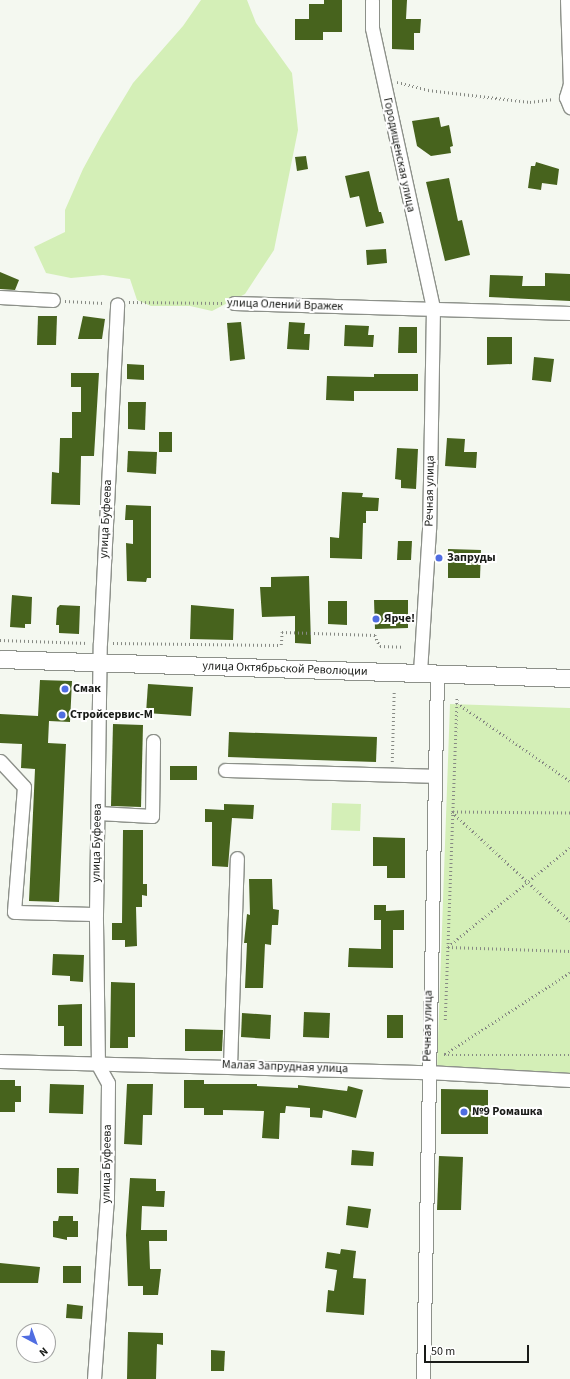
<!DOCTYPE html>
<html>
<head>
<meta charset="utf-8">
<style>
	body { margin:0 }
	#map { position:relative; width:570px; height:1379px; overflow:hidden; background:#f4f8f0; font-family:"Source Sans 3",sans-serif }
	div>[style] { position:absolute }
	.green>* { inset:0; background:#d4efb7 }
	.building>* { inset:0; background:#47631d }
	.path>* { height:2.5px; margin-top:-1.25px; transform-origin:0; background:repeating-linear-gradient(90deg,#868983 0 1px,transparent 0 4px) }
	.roads { filter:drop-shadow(1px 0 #8d918a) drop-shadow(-1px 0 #8d918a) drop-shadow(0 1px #8d918a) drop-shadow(0 -1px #8d918a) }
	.minor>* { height:13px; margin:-6.5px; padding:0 6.5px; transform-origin:6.5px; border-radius:6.5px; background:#fff }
	.major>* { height:17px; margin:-8.5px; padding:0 8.5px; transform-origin:8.5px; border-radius:8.5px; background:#fff }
	.dots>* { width:11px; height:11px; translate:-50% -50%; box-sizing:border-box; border:2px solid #fff; border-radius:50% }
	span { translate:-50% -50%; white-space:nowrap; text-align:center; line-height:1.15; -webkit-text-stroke:4px #fff; paint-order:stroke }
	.street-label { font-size:12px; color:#191b18 }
	.poi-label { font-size:12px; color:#191b18; font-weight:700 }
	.left { translate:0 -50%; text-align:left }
	.north { position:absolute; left:16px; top:1323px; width:40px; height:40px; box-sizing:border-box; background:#fff; border:1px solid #a3a4a3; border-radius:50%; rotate:139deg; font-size:11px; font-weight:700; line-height:16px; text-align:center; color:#191b18 }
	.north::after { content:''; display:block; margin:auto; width:14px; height:18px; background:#506de1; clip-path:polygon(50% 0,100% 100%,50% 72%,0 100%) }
	.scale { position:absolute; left:424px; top:1345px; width:105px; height:18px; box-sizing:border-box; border:2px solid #191b18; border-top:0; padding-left:5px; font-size:12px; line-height:14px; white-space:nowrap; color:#191b18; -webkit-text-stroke:3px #fff; paint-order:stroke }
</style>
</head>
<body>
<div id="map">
	<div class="green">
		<div style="clip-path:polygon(201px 0,247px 0,256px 23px,292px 73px,298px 130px,274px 250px,245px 294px,212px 311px,190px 306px,151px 306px,137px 300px,130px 279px,103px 275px,71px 278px,46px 273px,34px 247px,65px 232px,65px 210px,83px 169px,101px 136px,133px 83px,183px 26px)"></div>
		<div style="clip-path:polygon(450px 704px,570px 708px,570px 1074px,437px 1069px)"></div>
		<div style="clip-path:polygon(332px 803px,361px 804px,360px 831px,331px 830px)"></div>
	</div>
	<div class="building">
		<div style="clip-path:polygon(324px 0,342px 0,342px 32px,323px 32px,323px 40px,295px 40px,295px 19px,309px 19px,309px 4px,324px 4px)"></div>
		<div style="clip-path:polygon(392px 0,407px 0,406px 19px,421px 19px,420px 33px,414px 33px,414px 50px,392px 49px)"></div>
		<div style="clip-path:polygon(439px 117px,441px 127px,449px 125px,453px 146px,450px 147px,451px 153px,431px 156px,417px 146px,412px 121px)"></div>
		<div style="clip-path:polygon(306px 156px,308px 169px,297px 171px,295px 157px)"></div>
		<div style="clip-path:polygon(536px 162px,559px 169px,557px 185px,542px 183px,541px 190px,528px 188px,531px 166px,535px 166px)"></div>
		<div style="clip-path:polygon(369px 171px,379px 212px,381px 212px,384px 223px,366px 227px,359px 196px,350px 198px,345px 176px)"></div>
		<div style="clip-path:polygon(449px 178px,458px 221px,462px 220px,470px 255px,445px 261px,426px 182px)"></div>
		<div style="clip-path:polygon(386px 249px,387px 263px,367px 265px,366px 250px)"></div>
		<div style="clip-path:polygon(0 272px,19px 280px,15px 290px,0 289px)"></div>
		<div style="clip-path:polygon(545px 273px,570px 274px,570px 301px,489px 297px,490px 275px,523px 276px,522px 286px,545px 286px)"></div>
		<div style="clip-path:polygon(38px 316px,57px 316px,56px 345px,37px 345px)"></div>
		<div style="clip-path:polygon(83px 316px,105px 319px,102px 339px,78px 339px)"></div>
		<div style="clip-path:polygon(241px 322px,245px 359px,230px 361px,227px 323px)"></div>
		<div style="clip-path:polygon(289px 322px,305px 323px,304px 334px,310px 334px,309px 350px,287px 349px)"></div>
		<div style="clip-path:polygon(345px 325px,369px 326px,368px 335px,374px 335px,373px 347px,344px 346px)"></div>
		<div style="clip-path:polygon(399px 327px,417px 327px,417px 353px,398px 353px)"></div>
		<div style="clip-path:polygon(487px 337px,512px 337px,512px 364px,487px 365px)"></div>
		<div style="clip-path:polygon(534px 357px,554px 359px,551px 382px,532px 380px)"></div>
		<div style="clip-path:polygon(127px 364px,144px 365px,144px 380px,127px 379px)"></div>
		<div style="clip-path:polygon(71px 373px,99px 373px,94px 456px,81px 456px,80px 505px,51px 504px,52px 472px,59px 473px,60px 438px,72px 438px,72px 412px,81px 412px,81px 387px,71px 387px)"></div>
		<div style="clip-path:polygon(374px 374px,418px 374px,418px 391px,354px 391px,354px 401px,326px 400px,327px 376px,374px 377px)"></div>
		<div style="clip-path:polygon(128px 402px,146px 402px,145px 430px,128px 429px)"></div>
		<div style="clip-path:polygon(159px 432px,172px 432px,172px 452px,159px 452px)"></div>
		<div style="clip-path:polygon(447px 438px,465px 439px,464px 452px,477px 452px,476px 468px,445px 466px)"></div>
		<div style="clip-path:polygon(397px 448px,418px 449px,416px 489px,401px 488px,401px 480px,395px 479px)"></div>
		<div style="clip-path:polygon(128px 451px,157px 452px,156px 474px,127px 472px)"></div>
		<div style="clip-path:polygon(342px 492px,363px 493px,362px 497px,379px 498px,378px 511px,366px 511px,366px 523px,363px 523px,362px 559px,330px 558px,330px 537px,339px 538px)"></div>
		<div style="clip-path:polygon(126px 505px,151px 506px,151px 578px,147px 578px,146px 582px,127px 581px,126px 543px,133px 544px,133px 520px,125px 520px)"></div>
		<div style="clip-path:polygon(398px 541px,412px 541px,411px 560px,397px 560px)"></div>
		<div style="clip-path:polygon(448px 549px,481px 550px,480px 578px,448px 578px)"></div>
		<div style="clip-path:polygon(309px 576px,311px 644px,295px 643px,295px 616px,262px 617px,260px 587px,271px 587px,271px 577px)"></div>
		<div style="clip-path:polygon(12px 595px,32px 597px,31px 624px,25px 624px,25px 628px,10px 627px)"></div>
		<div style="clip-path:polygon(374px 600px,408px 600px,408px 628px,375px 629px)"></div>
		<div style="clip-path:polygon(328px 601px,347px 601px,347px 625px,328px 624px)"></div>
		<div style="clip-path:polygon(60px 605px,80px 606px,79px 634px,59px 633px,59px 625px,56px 625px,57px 608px)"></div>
		<div style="clip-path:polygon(191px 605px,234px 609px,233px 640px,190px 639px)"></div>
		<div style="clip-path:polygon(40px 680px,72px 681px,70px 722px,49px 721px,48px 743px,66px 744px,59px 902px,29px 901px,35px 769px,21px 768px,22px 744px,0 743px,0 714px,38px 716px)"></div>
		<div style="clip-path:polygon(148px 684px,193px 687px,191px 716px,146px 713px)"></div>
		<div style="clip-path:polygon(113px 724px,143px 725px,141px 807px,111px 806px)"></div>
		<div style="clip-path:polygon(229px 732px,377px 737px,376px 762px,228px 757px)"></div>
		<div style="clip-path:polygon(170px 766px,197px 766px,197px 780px,170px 780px)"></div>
		<div style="clip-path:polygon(224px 804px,254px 805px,253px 819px,232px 818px,228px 867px,212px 866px,212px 822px,205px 822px,205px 809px,224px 810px)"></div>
		<div style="clip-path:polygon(123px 830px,143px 830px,143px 884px,147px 884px,147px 896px,142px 895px,142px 907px,136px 907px,137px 946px,125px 947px,125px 940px,112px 940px,112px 923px,122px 923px)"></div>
		<div style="clip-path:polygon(373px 837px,405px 838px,405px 878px,387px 878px,387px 866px,373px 866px)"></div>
		<div style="clip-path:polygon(249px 879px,272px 879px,273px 909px,279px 910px,278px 925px,272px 925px,271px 945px,265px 944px,263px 988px,245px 988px,247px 943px,244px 943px,247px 914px,250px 915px)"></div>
		<div style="clip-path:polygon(374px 905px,386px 905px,386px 911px,404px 910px,404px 930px,393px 930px,393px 968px,348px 967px,349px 948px,381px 949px,381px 920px,374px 920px)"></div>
		<div style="clip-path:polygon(53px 954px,84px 955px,83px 982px,70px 981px,70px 976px,52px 975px)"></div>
		<div style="clip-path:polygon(111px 982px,135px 983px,135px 1037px,128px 1037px,128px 1048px,110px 1048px)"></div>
		<div style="clip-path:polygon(82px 1004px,82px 1046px,64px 1046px,64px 1026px,58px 1026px,58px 1005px)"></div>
		<div style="clip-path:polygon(304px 1012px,330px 1013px,329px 1038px,303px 1037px)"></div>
		<div style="clip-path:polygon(242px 1013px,271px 1015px,270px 1039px,241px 1037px)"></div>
		<div style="clip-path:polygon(387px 1015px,403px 1015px,403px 1038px,387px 1038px)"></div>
		<div style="clip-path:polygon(185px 1029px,223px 1030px,222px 1051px,185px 1051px)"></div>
		<div style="clip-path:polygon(0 1080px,15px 1080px,15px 1086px,21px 1086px,21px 1102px,15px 1102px,15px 1112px,0 1112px)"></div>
		<div style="clip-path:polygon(184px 1080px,204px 1080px,204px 1084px,257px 1084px,257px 1086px,298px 1088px,298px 1085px,347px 1091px,348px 1086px,363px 1090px,356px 1118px,323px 1110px,322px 1118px,310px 1117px,310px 1108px,286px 1106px,285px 1113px,280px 1113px,279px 1139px,262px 1138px,264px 1111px,223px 1110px,223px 1115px,204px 1115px,204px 1108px,184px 1108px)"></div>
		<div style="clip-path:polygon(50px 1084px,84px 1085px,83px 1114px,49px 1113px)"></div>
		<div style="clip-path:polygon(127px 1084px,153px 1084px,152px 1115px,143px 1115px,142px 1145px,124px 1144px)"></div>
		<div style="clip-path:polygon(441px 1089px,488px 1090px,488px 1134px,441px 1134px)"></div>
		<div style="clip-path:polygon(352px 1150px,374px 1152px,373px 1166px,351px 1165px)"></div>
		<div style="clip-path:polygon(439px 1156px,463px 1157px,461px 1210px,437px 1210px)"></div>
		<div style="clip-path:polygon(57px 1168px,79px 1168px,78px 1194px,57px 1193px)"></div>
		<div style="clip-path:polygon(130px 1178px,156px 1179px,156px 1191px,165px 1191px,164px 1207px,142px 1206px,141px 1230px,167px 1230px,167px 1241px,149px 1241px,150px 1269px,161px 1269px,158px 1295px,143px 1295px,143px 1286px,128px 1286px,126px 1235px)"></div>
		<div style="clip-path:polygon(348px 1206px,371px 1209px,368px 1228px,346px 1225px)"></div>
		<div style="clip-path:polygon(59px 1216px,73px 1216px,73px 1221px,78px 1221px,78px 1237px,67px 1237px,67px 1240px,53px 1237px,53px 1221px,58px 1221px)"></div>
		<div style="clip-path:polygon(341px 1249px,356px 1251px,353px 1278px,366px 1279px,364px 1315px,326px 1312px,328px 1290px,334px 1291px,337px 1270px,325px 1268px,327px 1252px,340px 1254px)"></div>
		<div style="clip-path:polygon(0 1263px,40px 1267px,38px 1283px,0 1283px)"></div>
		<div style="clip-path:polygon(63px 1266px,81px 1266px,81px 1283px,63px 1283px)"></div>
		<div style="clip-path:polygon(67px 1304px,83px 1306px,82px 1319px,66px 1318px)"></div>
		<div style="clip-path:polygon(128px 1332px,163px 1333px,163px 1345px,157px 1344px,156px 1379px,127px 1379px)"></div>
		<div style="clip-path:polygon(211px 1350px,225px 1351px,224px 1371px,211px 1371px)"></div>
	</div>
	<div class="path">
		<div style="left:397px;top:82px;width:32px;rotate:14deg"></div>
		<div style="left:428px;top:90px;width:103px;rotate:6.7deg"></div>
		<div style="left:530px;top:102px;width:24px;rotate:-7deg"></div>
		<div style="left:65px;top:301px;width:39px;rotate:3deg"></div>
		<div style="left:129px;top:302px;width:93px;rotate:0.6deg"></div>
		<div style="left:0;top:640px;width:88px;rotate:2deg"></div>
		<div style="left:113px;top:643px;width:168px;rotate:0.7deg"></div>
		<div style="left:281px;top:645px;width:13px;rotate:-86deg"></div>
		<div style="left:282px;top:632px;width:93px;rotate:1.8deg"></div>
		<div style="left:375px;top:635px;width:12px;rotate:66deg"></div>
		<div style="left:380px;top:646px;width:23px;rotate:2deg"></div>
		<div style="left:457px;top:703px;width:137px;rotate:34.6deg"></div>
		<div style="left:392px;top:762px;width:70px;rotate:-88.4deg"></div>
		<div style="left:570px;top:813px;width:118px;rotate:-179.5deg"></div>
		<div style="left:452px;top:812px;width:161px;rotate:42.7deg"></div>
		<div style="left:570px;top:848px;width:157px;rotate:140.9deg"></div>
		<div style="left:448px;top:947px;width:122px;rotate:1.9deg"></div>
		<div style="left:570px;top:973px;width:150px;rotate:146.9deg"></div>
		<div style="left:444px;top:1055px;width:126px"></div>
		<div style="left:445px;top:1020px;width:323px;rotate:-87.9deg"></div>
	</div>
	<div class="roads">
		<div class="minor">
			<div style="left:372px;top:0;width:28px;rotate:90deg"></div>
			<div style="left:372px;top:28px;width:287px;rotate:77.7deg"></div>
			<div style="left:433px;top:308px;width:221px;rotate:91deg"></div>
			<div style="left:429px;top:529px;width:144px;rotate:93.6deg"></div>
			<div style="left:567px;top:0;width:84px;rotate:88deg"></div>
			<div style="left:570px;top:84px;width:14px;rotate:107deg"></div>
			<div style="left:566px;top:97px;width:11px;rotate:68deg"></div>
			<div style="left:0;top:297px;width:53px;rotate:3.2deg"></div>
			<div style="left:234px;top:303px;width:336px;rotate:1.7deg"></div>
			<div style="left:0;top:761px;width:35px;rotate:47deg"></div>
			<div style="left:24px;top:787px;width:125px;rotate:94.6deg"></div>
			<div style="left:14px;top:912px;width:82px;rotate:1.4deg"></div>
			<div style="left:225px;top:770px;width:209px;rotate:1.6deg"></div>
			<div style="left:98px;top:813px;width:54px;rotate:3.2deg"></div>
			<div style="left:152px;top:816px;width:75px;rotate:-89.2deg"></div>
			<div style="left:0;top:1061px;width:427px;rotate:1.5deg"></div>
			<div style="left:427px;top:1072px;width:143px;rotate:3.2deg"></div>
			<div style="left:230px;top:1066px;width:208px;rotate:-88.1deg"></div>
			<div style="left:94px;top:1379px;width:182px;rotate:-85.9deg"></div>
			<div style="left:107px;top:1197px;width:114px;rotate:-89.5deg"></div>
			<div style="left:108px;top:1083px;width:21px;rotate:-119deg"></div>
			<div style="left:98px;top:1065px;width:151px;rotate:-90.8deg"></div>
			<div style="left:96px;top:914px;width:271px;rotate:-89.2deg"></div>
			<div style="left:100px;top:643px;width:339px;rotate:-87.1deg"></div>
			<div style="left:423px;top:1379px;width:705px;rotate:-88.86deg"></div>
		</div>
		<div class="major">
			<div style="left:0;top:659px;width:570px;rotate:1.91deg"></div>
		</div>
	</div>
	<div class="dots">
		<div style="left:439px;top:558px;background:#506de1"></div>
		<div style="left:376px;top:619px;background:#506de1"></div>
		<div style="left:65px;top:689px;background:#506de1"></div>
		<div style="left:62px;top:715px;background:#506de1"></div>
		<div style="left:464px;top:1112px;background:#506de1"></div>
	</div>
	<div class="street-label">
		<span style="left:399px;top:155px;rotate:78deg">Городищенская улица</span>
		<span style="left:285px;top:305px;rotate:2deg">улица Олений Вражек</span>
		<span style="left:430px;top:491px;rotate:-89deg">Речная улица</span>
		<span style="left:106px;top:519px;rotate:-87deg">улица Буфеева</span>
		<span style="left:285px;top:669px;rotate:2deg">улица Октябрьской Революции</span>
		<span style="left:97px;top:843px;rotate:-89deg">улица Буфеева</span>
		<span style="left:428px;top:1026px;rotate:-89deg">Речная улица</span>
		<span style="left:285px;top:1067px;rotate:2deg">Малая Запрудная улица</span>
		<span style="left:107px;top:1164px;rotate:-89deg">улица Буфеева</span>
	</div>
	<div class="poi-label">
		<span class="left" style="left:447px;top:558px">Запруды</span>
		<span class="left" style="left:384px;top:619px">Ярче!</span>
		<span class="left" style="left:73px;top:689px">Смак</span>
		<span class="left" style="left:70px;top:715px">Стройсервис-М</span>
		<span class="left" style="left:472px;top:1112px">№9 Ромашка</span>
	</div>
	<div class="north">N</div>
	<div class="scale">50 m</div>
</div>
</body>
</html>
